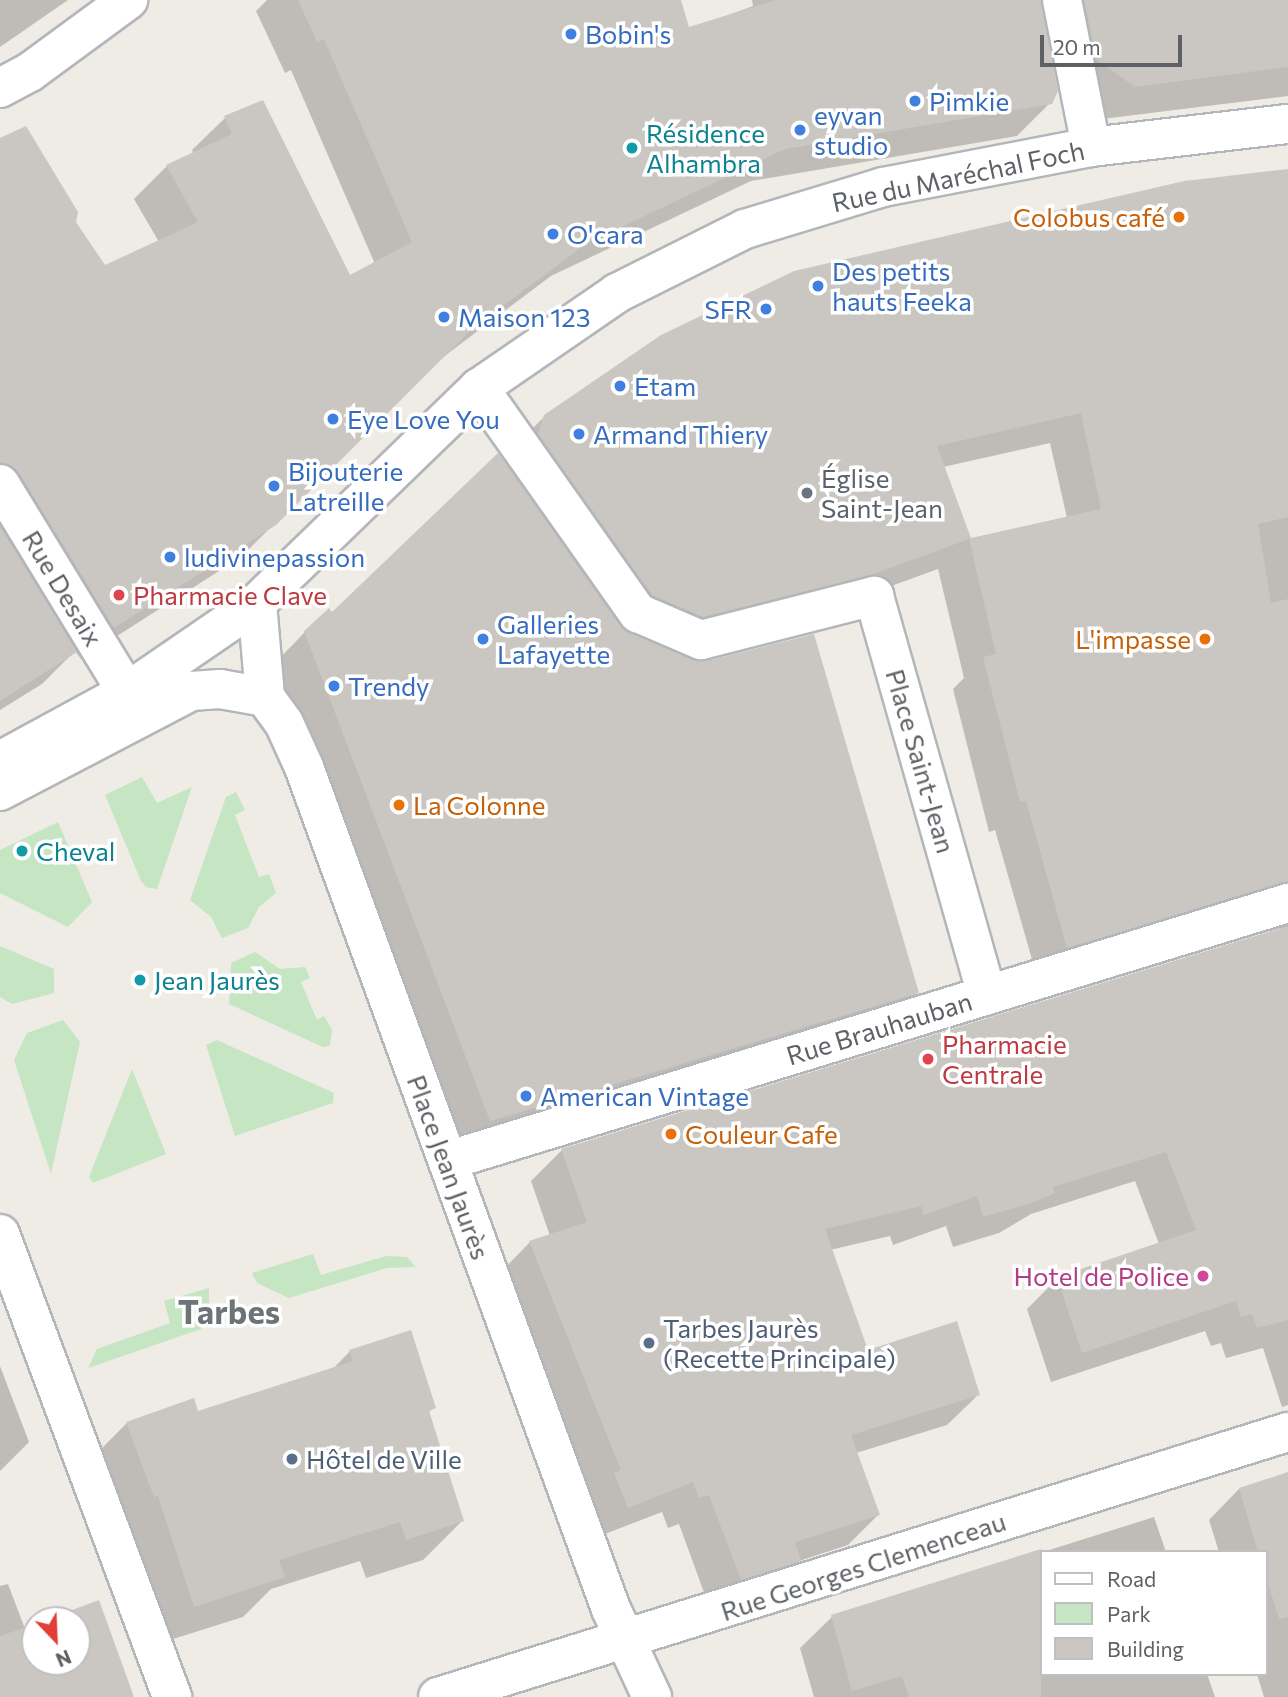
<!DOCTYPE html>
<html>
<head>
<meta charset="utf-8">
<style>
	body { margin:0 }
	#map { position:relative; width:1288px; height:1697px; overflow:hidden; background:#efece6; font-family:Commissioner,sans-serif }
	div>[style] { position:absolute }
	.green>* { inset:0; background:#c5e5c3 }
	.shadow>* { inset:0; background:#0003 }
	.building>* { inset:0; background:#cac7c2 }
	.roads { filter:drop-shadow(2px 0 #b3b6ba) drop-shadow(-2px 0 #b3b6ba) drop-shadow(0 2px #b3b6ba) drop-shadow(0 -2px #b3b6ba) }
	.street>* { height:38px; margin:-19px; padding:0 19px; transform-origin:19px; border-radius:19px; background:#fff }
	.secondary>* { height:38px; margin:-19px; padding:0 19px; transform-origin:19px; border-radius:19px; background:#fff }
	.dots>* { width:19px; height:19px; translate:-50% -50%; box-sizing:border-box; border:4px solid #fff; border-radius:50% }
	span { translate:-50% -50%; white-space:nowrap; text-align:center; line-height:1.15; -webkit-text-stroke:7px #fff; paint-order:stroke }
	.shop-label { font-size:26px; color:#366cbe }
	.left { translate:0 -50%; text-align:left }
	.right { translate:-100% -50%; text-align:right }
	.culture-label { font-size:26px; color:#0d838f }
	.street-label { font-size:26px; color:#5d6165 }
	.food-label { font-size:26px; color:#c56008 }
	.worship-label { font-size:26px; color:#5b616d }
	.health-label { font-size:26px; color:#be3a42 }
	.hotel-label { font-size:26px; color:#b23c85 }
	.service-label { font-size:26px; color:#4e5e75 }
	.district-label { font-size:33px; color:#6e7377; font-weight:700 }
	.legend { position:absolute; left:1040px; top:1550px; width:228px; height:126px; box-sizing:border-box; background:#fff; border:2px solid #bec0c1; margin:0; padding:9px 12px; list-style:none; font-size:21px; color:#5d6165 }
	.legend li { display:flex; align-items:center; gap:14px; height:35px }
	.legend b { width:35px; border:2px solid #bec0c1 }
	.north { position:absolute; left:21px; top:1606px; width:70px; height:70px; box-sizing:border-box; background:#fff; border:2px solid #bec0c1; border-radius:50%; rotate:157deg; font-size:19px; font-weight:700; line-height:28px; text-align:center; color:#5d6165 }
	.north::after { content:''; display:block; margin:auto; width:24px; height:32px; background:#e23e38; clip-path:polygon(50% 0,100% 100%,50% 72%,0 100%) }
	.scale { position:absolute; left:1040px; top:35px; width:142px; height:32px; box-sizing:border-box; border:4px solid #5d6165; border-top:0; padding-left:9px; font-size:21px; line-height:24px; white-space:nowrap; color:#5d6165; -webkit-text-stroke:5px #fff; paint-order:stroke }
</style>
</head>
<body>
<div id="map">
	<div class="green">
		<div style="clip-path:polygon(142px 777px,157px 803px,192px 787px,157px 889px,146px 887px,141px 881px,105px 795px)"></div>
		<div style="clip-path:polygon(236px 792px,245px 810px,235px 815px,259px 877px,269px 874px,276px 893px,259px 907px,248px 928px,222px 938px,211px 917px,190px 900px,226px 797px)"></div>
		<div style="clip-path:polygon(58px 822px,92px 902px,68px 927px,0 893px,0 850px)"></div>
		<div style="clip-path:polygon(0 946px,54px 969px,54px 993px,12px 1004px,0 997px)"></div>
		<div style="clip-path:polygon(255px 952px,280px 969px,305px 967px,310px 978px,301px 982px,317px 1020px,324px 1016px,332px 1030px,330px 1046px,323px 1047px,229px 1004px,231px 963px)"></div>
		<div style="clip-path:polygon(63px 1020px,80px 1042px,51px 1174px,14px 1060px,27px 1033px)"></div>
		<div style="clip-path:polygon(217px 1040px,334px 1093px,333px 1103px,235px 1136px,206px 1045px)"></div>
		<div style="clip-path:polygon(132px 1069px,166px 1154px,93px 1183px,89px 1177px)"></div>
		<div style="clip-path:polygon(313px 1254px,321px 1275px,386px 1256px,407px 1257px,416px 1267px,387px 1268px,289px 1298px,257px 1283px,252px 1273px)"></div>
		<div style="clip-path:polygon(209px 1288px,209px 1310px,201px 1329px,88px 1368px,97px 1349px,170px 1323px,164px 1301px)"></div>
	</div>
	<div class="shadow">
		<div style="clip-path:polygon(0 0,68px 0,0 47px)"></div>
		<div style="clip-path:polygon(267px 0,679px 0,688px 30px,753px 6px,752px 0,1288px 0,1288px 96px,1102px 119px,1041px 17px,1050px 103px,1017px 136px,751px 181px,551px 276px,438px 361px,241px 557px,81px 659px,75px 651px,42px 684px,0 710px,0 141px,75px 223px,104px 267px,159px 242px,134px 199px,167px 166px,194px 154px,192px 150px,225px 118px,262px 102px,349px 278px,375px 264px,291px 70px,285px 73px,256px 11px)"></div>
		<div style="clip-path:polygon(evenodd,1288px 172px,1288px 1405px,1282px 1407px,1263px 1348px,1226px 1358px,1221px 1343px,1211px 1346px,1205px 1331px,1051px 1382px,1027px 1309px,1058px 1278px,1159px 1244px,1135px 1181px,1031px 1214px,999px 1233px,953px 1247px,946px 1226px,893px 1245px,890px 1236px,830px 1250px,866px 1352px,978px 1395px,947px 1425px,856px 1453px,878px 1515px,848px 1545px,799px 1561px,769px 1591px,710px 1609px,679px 1524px,668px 1528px,662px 1512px,597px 1537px,500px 1273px,530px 1242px,550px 1236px,531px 1181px,562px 1150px,1279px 929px,1272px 917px,1037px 977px,995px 830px,989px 832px,953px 689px,964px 678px,938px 569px,839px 605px,671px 647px,622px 626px,917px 993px,885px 1025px,458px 1152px,273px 665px,305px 632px,332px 615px,507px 468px,513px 448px,545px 416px,1288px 172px,1050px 443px,1067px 518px,970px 540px,943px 467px,1050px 443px)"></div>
		<div style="clip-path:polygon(350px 1351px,434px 1407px,428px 1413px,462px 1521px,423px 1560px,366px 1578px,360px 1561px,271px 1589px,243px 1617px,154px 1645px,87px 1463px,127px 1423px,197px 1414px,332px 1370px)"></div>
		<div style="clip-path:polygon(0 1366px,29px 1442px,0 1471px)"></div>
		<div style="clip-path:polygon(1288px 1474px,1288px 1697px,1264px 1697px,1257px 1674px,1265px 1674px,1265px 1552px,1219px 1552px,1209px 1520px,1239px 1489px)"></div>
		<div style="clip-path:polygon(1154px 1517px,1166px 1552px,1043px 1552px)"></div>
		<div style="clip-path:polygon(1041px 1552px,1041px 1674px,1207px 1674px,1215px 1697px,814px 1697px,800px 1648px,832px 1617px)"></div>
		<div style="clip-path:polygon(8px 1584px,25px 1629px,35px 1625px,35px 1662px,77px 1662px,77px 1620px,50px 1620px,97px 1603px,132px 1697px,0 1697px,0 1586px)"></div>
	</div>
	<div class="building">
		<div style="clip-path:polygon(298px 0,681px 0,689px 27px,776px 0,1041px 0,1058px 91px,1052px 104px,785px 149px,586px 244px,473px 328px,276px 525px,114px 628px,19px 473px,0 462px,0 138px,26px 126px,78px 212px,76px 222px,105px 265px,198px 222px,166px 165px,232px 134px,224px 116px,263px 100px,350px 275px,412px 242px,324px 39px,317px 42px)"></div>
		<div style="clip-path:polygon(1084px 0,1288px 0,1288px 67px,1135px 87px,1096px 59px)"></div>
		<div style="clip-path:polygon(evenodd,1288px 169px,1288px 517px,1258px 524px,1271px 603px,1288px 599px,1288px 882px,1067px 948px,1026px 801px,1020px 802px,983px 657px,996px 654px,969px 539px,871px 575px,703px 617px,652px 595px,538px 434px,544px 415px,661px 335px,794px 271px,1193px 179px,1185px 181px,1288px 169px,1081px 413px,1101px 509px,971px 538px,937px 446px,1081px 413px)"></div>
		<div style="clip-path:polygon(498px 453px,629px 633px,706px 661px,814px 634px,919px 993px,490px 1121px,304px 631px,329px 608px,332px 612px)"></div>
		<div style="clip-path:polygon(0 526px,77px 652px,0 701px)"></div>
		<div style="clip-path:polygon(1288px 926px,1288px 1320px,1257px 1328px,1252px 1314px,1241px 1317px,1236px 1301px,1082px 1353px,1057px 1277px,1196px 1230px,1166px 1152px,1053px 1187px,1055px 1193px,1032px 1203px,983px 1217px,977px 1196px,924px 1215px,921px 1206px,825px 1229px,868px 1350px,957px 1321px,980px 1395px,851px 1435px,880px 1515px,795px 1542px,801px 1561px,741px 1580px,709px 1495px,699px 1498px,693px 1482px,628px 1508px,614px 1473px,621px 1470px,529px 1241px,587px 1222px,561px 1149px)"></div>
		<div style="clip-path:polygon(411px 1330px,436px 1408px,429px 1411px,464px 1521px,406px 1540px,400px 1522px,279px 1560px,285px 1577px,194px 1607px,158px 1496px,154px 1497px,126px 1422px,194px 1398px,198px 1411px,353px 1361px,349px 1350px)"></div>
		<div style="clip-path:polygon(1288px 1472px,1288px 1617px,1279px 1619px,1265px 1574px,1265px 1552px,1258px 1552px,1239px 1488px)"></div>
		<div style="clip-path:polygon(1041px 1549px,1041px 1697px,909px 1697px,902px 1676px,852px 1691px,831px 1615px)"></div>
		<div style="clip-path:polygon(99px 1600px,134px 1697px,0 1697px,0 1636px,35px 1624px,35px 1662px,77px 1662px,77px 1620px,45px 1620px)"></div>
	</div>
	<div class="roads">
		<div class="street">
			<div style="left:1062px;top:0;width:150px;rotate:78.8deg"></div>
			<div style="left:0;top:88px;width:34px;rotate:-28deg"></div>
			<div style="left:30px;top:72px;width:122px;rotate:-36.3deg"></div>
			<div style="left:479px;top:388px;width:276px;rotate:54.8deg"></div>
			<div style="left:638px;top:613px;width:69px;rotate:23.2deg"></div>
			<div style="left:701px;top:640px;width:179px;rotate:-14.3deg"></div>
			<div style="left:874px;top:596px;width:415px;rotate:74.2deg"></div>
			<div style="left:0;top:484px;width:244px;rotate:58.6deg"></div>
			<div style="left:469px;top:1154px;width:857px;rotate:-17.04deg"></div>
			<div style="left:0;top:1234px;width:494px;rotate:69.6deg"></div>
			<div style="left:438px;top:1697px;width:890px;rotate:-17.32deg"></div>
		</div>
		<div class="secondary">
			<div style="left:257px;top:603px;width:94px;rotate:85.1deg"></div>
			<div style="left:265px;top:697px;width:32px;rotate:54deg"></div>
			<div style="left:284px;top:723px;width:48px;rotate:65.6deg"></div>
			<div style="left:304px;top:767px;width:896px;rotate:69.97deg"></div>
			<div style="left:611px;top:1609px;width:97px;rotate:65deg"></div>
			<div style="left:0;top:761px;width:145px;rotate:-28.5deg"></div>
			<div style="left:127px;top:692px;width:158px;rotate:-34.4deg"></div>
			<div style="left:257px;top:603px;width:309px;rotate:-44.1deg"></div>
			<div style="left:479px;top:388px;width:168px;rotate:-34.5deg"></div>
			<div style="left:617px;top:293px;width:143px;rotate:-26.6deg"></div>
			<div style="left:745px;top:229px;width:144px;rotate:-16.9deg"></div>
			<div style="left:883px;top:187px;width:212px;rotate:-10.9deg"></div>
			<div style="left:1091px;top:147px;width:198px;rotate:-6.7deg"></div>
			<div style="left:0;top:791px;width:216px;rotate:-27.6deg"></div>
			<div style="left:191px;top:691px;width:29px;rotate:-4deg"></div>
			<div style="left:220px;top:689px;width:46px;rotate:10.1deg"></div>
		</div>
	</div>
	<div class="dots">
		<div style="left:571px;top:34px;background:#3f7fe0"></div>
		<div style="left:915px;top:101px;background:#3f7fe0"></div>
		<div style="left:800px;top:130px;background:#3f7fe0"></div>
		<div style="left:632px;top:148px;background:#0f9aa8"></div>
		<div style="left:1179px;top:217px;background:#e8710a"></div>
		<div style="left:553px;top:234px;background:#3f7fe0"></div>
		<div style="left:818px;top:286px;background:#3f7fe0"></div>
		<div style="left:766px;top:309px;background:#3f7fe0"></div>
		<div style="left:444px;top:317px;background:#3f7fe0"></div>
		<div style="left:620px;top:386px;background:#3f7fe0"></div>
		<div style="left:333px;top:419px;background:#3f7fe0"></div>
		<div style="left:579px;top:434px;background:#3f7fe0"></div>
		<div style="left:274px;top:486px;background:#3f7fe0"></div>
		<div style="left:807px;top:493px;background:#6b7280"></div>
		<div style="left:170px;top:557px;background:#3f7fe0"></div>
		<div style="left:119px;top:595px;background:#e0444e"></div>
		<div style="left:483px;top:639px;background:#3f7fe0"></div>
		<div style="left:1205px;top:639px;background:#e8710a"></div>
		<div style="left:334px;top:686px;background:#3f7fe0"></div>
		<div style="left:399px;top:805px;background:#e8710a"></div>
		<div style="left:22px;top:851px;background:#0f9aa8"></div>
		<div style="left:140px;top:980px;background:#0f9aa8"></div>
		<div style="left:928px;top:1059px;background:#e0444e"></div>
		<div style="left:526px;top:1096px;background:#3f7fe0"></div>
		<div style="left:671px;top:1134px;background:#e8710a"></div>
		<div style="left:1203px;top:1276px;background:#d1479c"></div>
		<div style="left:649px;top:1343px;background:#5c6f8a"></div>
		<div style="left:292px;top:1459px;background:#5c6f8a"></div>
	</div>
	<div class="shop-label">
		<span class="left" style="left:585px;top:34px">Bobin's</span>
		<span class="left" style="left:929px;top:101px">Pimkie</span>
		<span class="left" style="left:814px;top:130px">eyvan<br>studio</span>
		<span class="left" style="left:567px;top:234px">O'cara</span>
		<span class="left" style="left:832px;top:286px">Des petits<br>hauts Feeka</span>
		<span class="right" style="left:752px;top:309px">SFR</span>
		<span class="left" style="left:458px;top:317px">Maison 123</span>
		<span class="left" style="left:634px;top:386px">Etam</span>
		<span class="left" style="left:347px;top:419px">Eye Love You</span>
		<span class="left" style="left:593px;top:434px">Armand Thiery</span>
		<span class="left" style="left:288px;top:486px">Bijouterie<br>Latreille</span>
		<span class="left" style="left:184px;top:557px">ludivinepassion</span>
		<span class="left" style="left:497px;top:639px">Galleries<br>Lafayette</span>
		<span class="left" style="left:348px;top:686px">Trendy</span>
		<span class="left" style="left:540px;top:1096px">American Vintage</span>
	</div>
	<div class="culture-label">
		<span class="left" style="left:646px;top:148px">Résidence<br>Alhambra</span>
		<span class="left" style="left:36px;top:851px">Cheval</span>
		<span class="left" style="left:154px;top:980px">Jean Jaurès</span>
	</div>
	<div class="street-label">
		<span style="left:958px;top:176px;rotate:-12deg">Rue du Maréchal Foch</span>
		<span style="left:63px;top:588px;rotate:59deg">Rue Desaix</span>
		<span style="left:921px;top:761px;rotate:74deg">Place Saint-Jean</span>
		<span style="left:879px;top:1028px;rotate:-17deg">Rue Brauhauban</span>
		<span style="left:449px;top:1167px;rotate:70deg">Place Jean Jaurès</span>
		<span style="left:863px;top:1566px;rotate:-18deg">Rue Georges Clemenceau</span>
	</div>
	<div class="food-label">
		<span class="right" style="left:1165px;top:217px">Colobus café</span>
		<span class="right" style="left:1191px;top:639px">L'impasse</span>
		<span class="left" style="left:413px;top:805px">La Colonne</span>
		<span class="left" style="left:685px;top:1134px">Couleur Cafe</span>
	</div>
	<div class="worship-label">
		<span class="left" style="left:821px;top:493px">Église<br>Saint-Jean</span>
	</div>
	<div class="health-label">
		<span class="left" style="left:133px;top:595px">Pharmacie Clave</span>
		<span class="left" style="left:942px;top:1059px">Pharmacie<br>Centrale</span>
	</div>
	<div class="hotel-label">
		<span class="right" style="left:1189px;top:1276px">Hotel de Police</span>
	</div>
	<div class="service-label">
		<span class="left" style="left:663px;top:1343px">Tarbes Jaurès<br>(Recette Principale)</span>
		<span class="left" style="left:306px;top:1459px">Hôtel de Ville</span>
	</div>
	<div class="district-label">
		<span style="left:229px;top:1311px">Tarbes</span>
	</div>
	<ul class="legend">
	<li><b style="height:9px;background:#fff"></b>Road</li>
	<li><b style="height:19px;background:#c5e5c3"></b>Park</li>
	<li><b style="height:19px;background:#cac7c2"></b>Building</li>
	</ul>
	<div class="north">N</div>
	<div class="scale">20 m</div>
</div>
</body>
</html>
